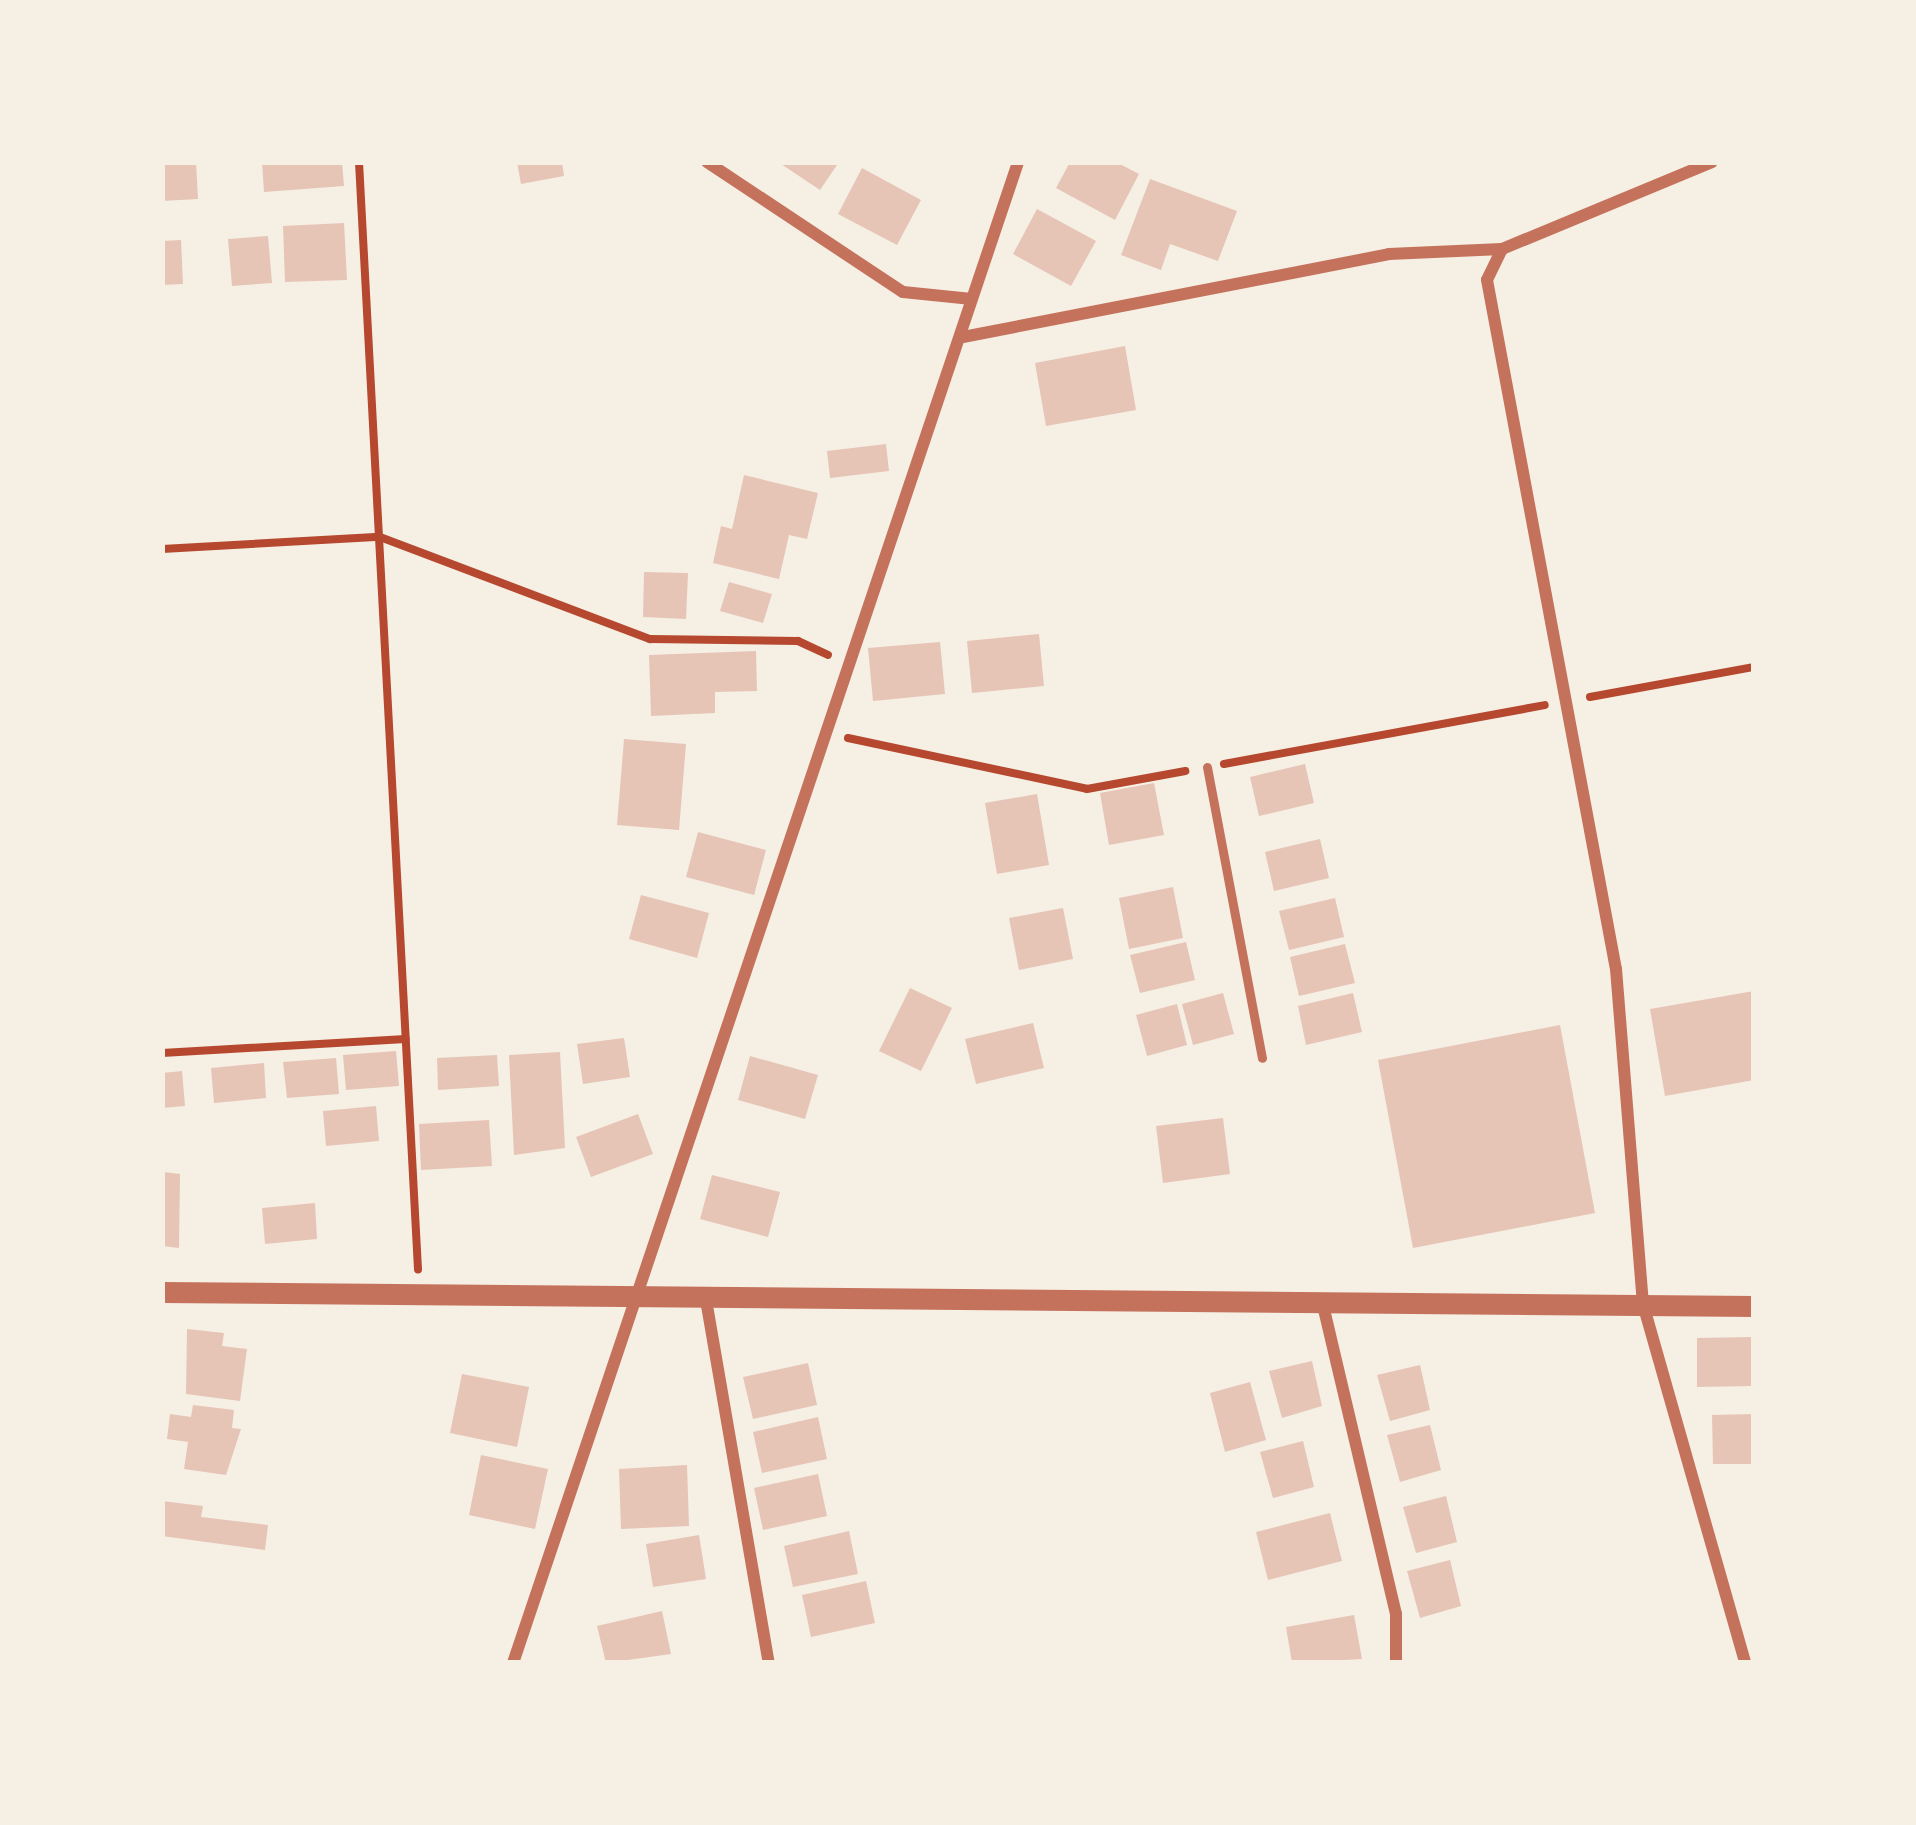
<!DOCTYPE html>
<html>
<head>
<meta charset="utf-8">
<style>
	body { margin:0 }
	#map { position:relative; width:1916px; height:1825px; overflow:hidden; background:#f6efe4; font-family:Lato,sans-serif }
	div>[style] { position:absolute }
	.building>* { inset:0; background:#e6c5b7 }
	.path>* { height:8px; margin:-4px; padding:0 4px; transform-origin:4px; border-radius:4px; background:#b5482f }
	.service>* { height:9px; margin:-4.5px; padding:0 4.5px; transform-origin:4.5px; border-radius:4.5px; background:#c5725c }
	.minor>* { height:12px; margin:-6px; padding:0 6px; transform-origin:6px; border-radius:6px; background:#c5725c }
	.tertiary>* { height:21px; margin:-10.5px; padding:0 10.5px; transform-origin:10.5px; border-radius:10.5px; background:#c5725c }
	span { translate:-50% -50%; white-space:nowrap; text-align:center; line-height:1.15; -webkit-text-stroke:12px #f6efe4; paint-order:stroke }
	.frame { position:absolute; inset:0; border:165px solid #f6efe4; pointer-events:none }
</style>
</head>
<body>
<div id="map">
	<div class="building">
		<div style="clip-path:polygon(162px 162px,196px 162px,198px 199px,162px 201px)"></div>
		<div style="clip-path:polygon(262px 162px,342px 162px,344px 186px,264px 192px)"></div>
		<div style="clip-path:polygon(517px 162px,562px 162px,564px 176px,521px 184px)"></div>
		<div style="clip-path:polygon(778px 162px,839px 162px,820px 190px)"></div>
		<div style="clip-path:polygon(1070px 162px,1116px 162px,1139px 174px,1115px 220px,1056px 188px)"></div>
		<div style="clip-path:polygon(862px 168px,921px 200px,897px 245px,838px 214px)"></div>
		<div style="clip-path:polygon(1150px 179px,1237px 211px,1218px 261px,1170px 244px,1161px 270px,1121px 255px)"></div>
		<div style="clip-path:polygon(1037px 209px,1096px 241px,1071px 286px,1013px 254px)"></div>
		<div style="clip-path:polygon(344px 223px,347px 280px,285px 282px,283px 226px)"></div>
		<div style="clip-path:polygon(268px 236px,272px 283px,232px 286px,228px 239px)"></div>
		<div style="clip-path:polygon(181px 240px,183px 284px,162px 285px,162px 241px)"></div>
		<div style="clip-path:polygon(1125px 346px,1136px 410px,1046px 426px,1035px 363px)"></div>
		<div style="clip-path:polygon(886px 444px,889px 471px,830px 478px,827px 451px)"></div>
		<div style="clip-path:polygon(744px 475px,818px 493px,807px 539px,789px 535px,779px 579px,713px 563px,721px 526px,732px 529px)"></div>
		<div style="clip-path:polygon(644px 572px,688px 573px,686px 619px,643px 617px)"></div>
		<div style="clip-path:polygon(729px 582px,772px 594px,763px 623px,720px 611px)"></div>
		<div style="clip-path:polygon(1039px 634px,1044px 686px,972px 693px,967px 641px)"></div>
		<div style="clip-path:polygon(940px 642px,945px 694px,873px 701px,868px 648px)"></div>
		<div style="clip-path:polygon(756px 651px,757px 691px,715px 692px,715px 713px,651px 716px,649px 655px)"></div>
		<div style="clip-path:polygon(624px 739px,686px 744px,679px 830px,617px 825px)"></div>
		<div style="clip-path:polygon(1305px 764px,1314px 803px,1259px 816px,1250px 777px)"></div>
		<div style="clip-path:polygon(1154px 783px,1164px 835px,1109px 845px,1100px 793px)"></div>
		<div style="clip-path:polygon(1037px 794px,1049px 865px,997px 874px,985px 803px)"></div>
		<div style="clip-path:polygon(698px 832px,766px 850px,754px 895px,686px 877px)"></div>
		<div style="clip-path:polygon(1320px 839px,1329px 878px,1274px 891px,1265px 852px)"></div>
		<div style="clip-path:polygon(1173px 887px,1183px 938px,1129px 949px,1119px 898px)"></div>
		<div style="clip-path:polygon(641px 895px,709px 913px,697px 958px,629px 939px)"></div>
		<div style="clip-path:polygon(1335px 898px,1344px 937px,1289px 950px,1279px 911px)"></div>
		<div style="clip-path:polygon(1063px 908px,1073px 959px,1019px 970px,1009px 918px)"></div>
		<div style="clip-path:polygon(1186px 942px,1195px 980px,1140px 993px,1130px 955px)"></div>
		<div style="clip-path:polygon(1345px 944px,1355px 983px,1299px 996px,1290px 957px)"></div>
		<div style="clip-path:polygon(910px 988px,952px 1008px,921px 1071px,879px 1051px)"></div>
		<div style="clip-path:polygon(1754px 991px,1754px 1080px,1665px 1096px,1650px 1009px)"></div>
		<div style="clip-path:polygon(1223px 993px,1234px 1034px,1193px 1045px,1182px 1004px)"></div>
		<div style="clip-path:polygon(1353px 993px,1362px 1032px,1306px 1045px,1298px 1006px)"></div>
		<div style="clip-path:polygon(1177px 1004px,1187px 1045px,1147px 1056px,1136px 1015px)"></div>
		<div style="clip-path:polygon(1033px 1023px,1044px 1068px,976px 1084px,965px 1039px)"></div>
		<div style="clip-path:polygon(1560px 1025px,1595px 1213px,1413px 1248px,1378px 1060px)"></div>
		<div style="clip-path:polygon(624px 1038px,630px 1077px,583px 1084px,577px 1044px)"></div>
		<div style="clip-path:polygon(396px 1051px,399px 1086px,346px 1090px,343px 1055px)"></div>
		<div style="clip-path:polygon(560px 1052px,565px 1148px,514px 1155px,509px 1055px)"></div>
		<div style="clip-path:polygon(497px 1055px,499px 1086px,438px 1090px,437px 1058px)"></div>
		<div style="clip-path:polygon(750px 1056px,818px 1075px,805px 1119px,738px 1100px)"></div>
		<div style="clip-path:polygon(336px 1058px,339px 1094px,287px 1098px,283px 1062px)"></div>
		<div style="clip-path:polygon(264px 1063px,266px 1098px,214px 1103px,211px 1068px)"></div>
		<div style="clip-path:polygon(182px 1071px,185px 1106px,162px 1108px,162px 1073px)"></div>
		<div style="clip-path:polygon(376px 1106px,379px 1141px,326px 1146px,323px 1111px)"></div>
		<div style="clip-path:polygon(638px 1114px,653px 1154px,591px 1177px,576px 1137px)"></div>
		<div style="clip-path:polygon(1223px 1118px,1230px 1174px,1163px 1183px,1156px 1126px)"></div>
		<div style="clip-path:polygon(489px 1120px,492px 1166px,421px 1170px,419px 1124px)"></div>
		<div style="clip-path:polygon(163px 1172px,180px 1174px,179px 1248px,162px 1246px)"></div>
		<div style="clip-path:polygon(712px 1175px,780px 1192px,768px 1237px,700px 1219px)"></div>
		<div style="clip-path:polygon(315px 1203px,317px 1239px,265px 1244px,262px 1208px)"></div>
		<div style="clip-path:polygon(187px 1329px,224px 1333px,222px 1346px,247px 1349px,240px 1401px,186px 1394px)"></div>
		<div style="clip-path:polygon(1751px 1337px,1752px 1386px,1697px 1387px,1697px 1338px)"></div>
		<div style="clip-path:polygon(1312px 1361px,1322px 1406px,1282px 1418px,1269px 1371px)"></div>
		<div style="clip-path:polygon(808px 1363px,817px 1405px,753px 1419px,743px 1377px)"></div>
		<div style="clip-path:polygon(1420px 1365px,1430px 1410px,1390px 1421px,1377px 1375px)"></div>
		<div style="clip-path:polygon(462px 1374px,529px 1387px,517px 1447px,450px 1433px)"></div>
		<div style="clip-path:polygon(1250px 1382px,1266px 1440px,1225px 1452px,1210px 1393px)"></div>
		<div style="clip-path:polygon(193px 1405px,234px 1410px,232px 1428px,241px 1429px,226px 1475px,184px 1469px,188px 1442px,167px 1439px,170px 1414px,191px 1417px)"></div>
		<div style="clip-path:polygon(1754px 1414px,1754px 1464px,1713px 1464px,1712px 1415px)"></div>
		<div style="clip-path:polygon(818px 1417px,827px 1459px,762px 1473px,753px 1432px)"></div>
		<div style="clip-path:polygon(1430px 1425px,1441px 1470px,1400px 1482px,1387px 1435px)"></div>
		<div style="clip-path:polygon(1303px 1441px,1314px 1487px,1273px 1498px,1260px 1452px)"></div>
		<div style="clip-path:polygon(481px 1455px,548px 1469px,535px 1529px,469px 1515px)"></div>
		<div style="clip-path:polygon(687px 1465px,689px 1526px,621px 1529px,619px 1469px)"></div>
		<div style="clip-path:polygon(818px 1474px,827px 1516px,763px 1530px,754px 1488px)"></div>
		<div style="clip-path:polygon(1446px 1496px,1457px 1542px,1416px 1553px,1403px 1507px)"></div>
		<div style="clip-path:polygon(162px 1501px,203px 1506px,201px 1517px,268px 1525px,265px 1550px,162px 1536px)"></div>
		<div style="clip-path:polygon(1330px 1513px,1342px 1561px,1268px 1580px,1256px 1532px)"></div>
		<div style="clip-path:polygon(849px 1531px,858px 1574px,793px 1587px,784px 1546px)"></div>
		<div style="clip-path:polygon(699px 1535px,706px 1579px,653px 1587px,646px 1544px)"></div>
		<div style="clip-path:polygon(1450px 1560px,1461px 1606px,1420px 1618px,1407px 1571px)"></div>
		<div style="clip-path:polygon(866px 1581px,875px 1623px,811px 1637px,802px 1595px)"></div>
		<div style="clip-path:polygon(662px 1611px,671px 1654px,606px 1663px,597px 1626px)"></div>
		<div style="clip-path:polygon(1354px 1615px,1362px 1659px,1292px 1663px,1286px 1627px)"></div>
	</div>
	<div class="path">
		<div style="left:359px;top:162px;width:1109px;rotate:86.95deg"></div>
		<div style="left:162px;top:549px;width:218px;rotate:-3.2deg"></div>
		<div style="left:380px;top:537px;width:289px;rotate:20.7deg"></div>
		<div style="left:650px;top:639px;width:148px;rotate:0.8deg"></div>
		<div style="left:798px;top:641px;width:33px;rotate:25deg"></div>
		<div style="left:1590px;top:697px;width:167px;rotate:-10.4deg"></div>
		<div style="left:848px;top:738px;width:244px;rotate:12deg"></div>
		<div style="left:1087px;top:789px;width:100px;rotate:-10.4deg"></div>
		<div style="left:1224px;top:764px;width:326px;rotate:-10.4deg"></div>
		<div style="left:162px;top:1053px;width:244px;rotate:-3.3deg"></div>
	</div>
	<div class="service">
		<div style="left:1207px;top:767px;width:296px;rotate:79.3deg"></div>
	</div>
	<div class="minor">
		<div style="left:707px;top:162px;width:235px;rotate:33.6deg"></div>
		<div style="left:903px;top:292px;width:69px;rotate:5.8deg"></div>
		<div style="left:1502px;top:249px;width:34px;rotate:116deg"></div>
		<div style="left:1487px;top:280px;width:701px;rotate:79.4deg"></div>
		<div style="left:1616px;top:969px;width:336px;rotate:85.4deg"></div>
		<div style="left:1643px;top:1304px;width:373px;rotate:74.1deg"></div>
		<div style="left:963px;top:337px;width:434px;rotate:-11deg"></div>
		<div style="left:1389px;top:254px;width:113px;rotate:-2.5deg"></div>
		<div style="left:1502px;top:249px;width:227px;rotate:-22.5deg"></div>
		<div style="left:705px;top:1294px;width:375px;rotate:80.2deg"></div>
		<div style="left:1322px;top:1301px;width:322px;rotate:76.7deg"></div>
		<div style="left:1396px;top:1614px;width:49px;rotate:90deg"></div>
		<div style="left:513px;top:1663px;width:1584px;rotate:-71.4deg"></div>
	</div>
	<div class="tertiary">
		<div style="left:162px;top:1292px;width:1592px;rotate:0.5deg"></div>
	</div>
	<div class="frame"></div>
</div>
</body>
</html>
